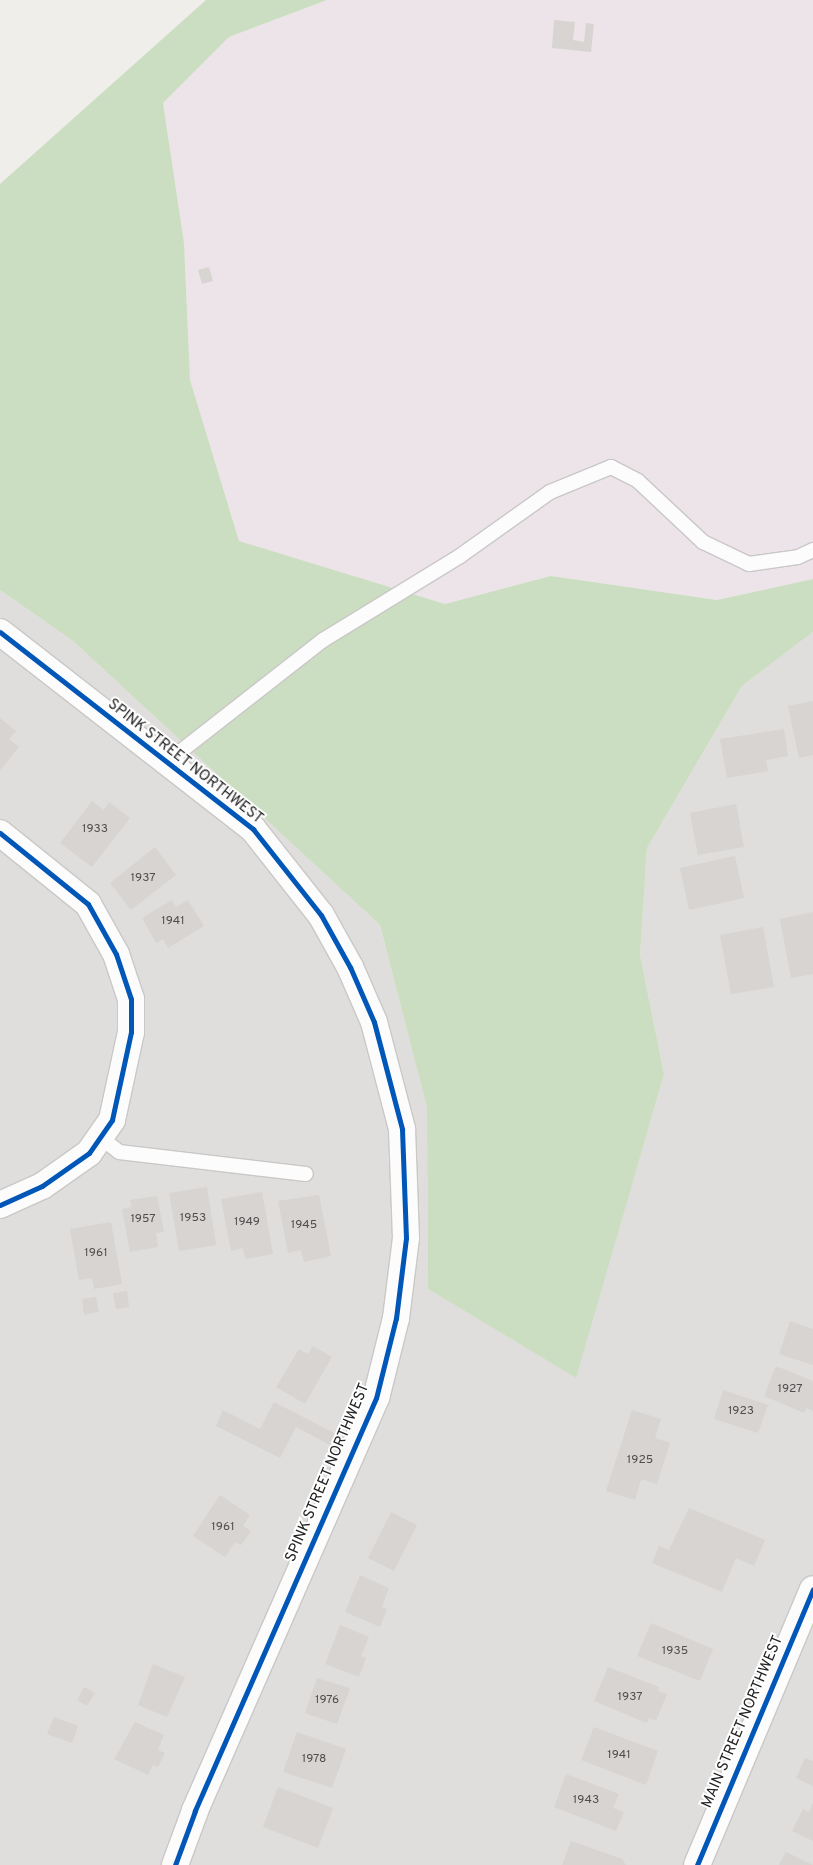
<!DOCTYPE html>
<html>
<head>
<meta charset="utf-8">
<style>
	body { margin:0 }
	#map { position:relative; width:813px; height:1865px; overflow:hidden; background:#f0eeeb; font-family:Overpass,sans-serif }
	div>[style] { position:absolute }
	.residential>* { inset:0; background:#dfdedc }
	.industrial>* { inset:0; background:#ede4e9 }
	.forest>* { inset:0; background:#cbdec1 }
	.building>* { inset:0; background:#d7d4d2 }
	.roads { filter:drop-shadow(1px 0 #c9c8c7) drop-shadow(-1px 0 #c9c8c7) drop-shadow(0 1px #c9c8c7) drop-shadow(0 -1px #c9c8c7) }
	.service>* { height:14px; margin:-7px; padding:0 7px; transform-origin:7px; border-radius:7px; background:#fdfcfc }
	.minor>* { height:26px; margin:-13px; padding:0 13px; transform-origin:13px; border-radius:13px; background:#fdfcfc }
	.cycleway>* { height:5px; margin:-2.5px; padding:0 2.5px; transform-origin:2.5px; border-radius:2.5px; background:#0057b8 }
	span { translate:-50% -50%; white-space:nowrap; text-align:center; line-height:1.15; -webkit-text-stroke:4px #fff; paint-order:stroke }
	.number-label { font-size:12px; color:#4f4e4e }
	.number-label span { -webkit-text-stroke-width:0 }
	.street-label { font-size:15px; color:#222 }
</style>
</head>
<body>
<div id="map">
	<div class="residential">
		<div style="clip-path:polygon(0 590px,73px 641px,380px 925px,427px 1108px,428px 1289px,575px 1377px,664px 1074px,640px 955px,647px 848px,742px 686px,813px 632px,813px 1865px,0 1865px)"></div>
	</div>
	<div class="industrial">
		<div style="clip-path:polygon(327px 0,813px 0,813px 579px,717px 600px,551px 576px,445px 604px,239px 541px,190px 380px,184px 243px,163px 103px,229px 37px)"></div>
	</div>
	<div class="forest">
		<div style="clip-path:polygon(206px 0,327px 0,229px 37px,163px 103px,184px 243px,190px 380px,239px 541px,445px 604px,551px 576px,717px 600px,813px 579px,813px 632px,742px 686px,647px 848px,640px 955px,664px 1074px,576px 1378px,428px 1289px,427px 1108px,380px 925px,73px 641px,0 590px,0 184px)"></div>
	</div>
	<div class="building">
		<div style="clip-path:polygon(554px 20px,575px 22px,573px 40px,584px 42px,586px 23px,594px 24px,591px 52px,552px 48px)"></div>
		<div style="clip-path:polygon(209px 267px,213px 281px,202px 284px,198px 270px)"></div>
		<div style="clip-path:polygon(813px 701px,813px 755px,799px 758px,788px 706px)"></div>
		<div style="clip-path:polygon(0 718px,16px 731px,9px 739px,19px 747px,0 770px)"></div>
		<div style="clip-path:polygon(784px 729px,788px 756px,766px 760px,768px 771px,727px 778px,720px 739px)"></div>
		<div style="clip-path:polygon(92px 801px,104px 810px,109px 802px,130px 818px,92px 867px,60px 843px)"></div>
		<div style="clip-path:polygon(736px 804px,744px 847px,698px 855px,690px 813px)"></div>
		<div style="clip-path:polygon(155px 847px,176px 875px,131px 910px,110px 883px)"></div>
		<div style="clip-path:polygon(735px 856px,744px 898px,689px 910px,680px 868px)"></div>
		<div style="clip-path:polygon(172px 900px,176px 907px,188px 900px,204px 926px,168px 948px,163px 939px,156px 943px,142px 918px)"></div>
		<div style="clip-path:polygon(813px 912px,813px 974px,791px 978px,780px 919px)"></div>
		<div style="clip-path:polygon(763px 927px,774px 987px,731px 994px,720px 935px)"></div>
		<div style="clip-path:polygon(207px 1187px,216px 1245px,179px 1251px,169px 1193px)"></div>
		<div style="clip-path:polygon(262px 1192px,273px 1254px,245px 1259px,243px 1248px,231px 1251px,221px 1199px)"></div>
		<div style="clip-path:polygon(319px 1195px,331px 1256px,304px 1262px,301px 1250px,288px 1253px,278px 1201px)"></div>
		<div style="clip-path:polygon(157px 1196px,164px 1232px,156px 1233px,158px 1247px,130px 1252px,122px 1209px,132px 1207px,130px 1200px)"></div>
		<div style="clip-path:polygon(111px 1222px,122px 1284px,94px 1289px,92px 1278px,79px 1280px,70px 1229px)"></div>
		<div style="clip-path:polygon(127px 1291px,129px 1307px,116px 1309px,113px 1293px)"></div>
		<div style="clip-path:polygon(96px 1297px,99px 1312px,84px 1315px,82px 1299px)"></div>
		<div style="clip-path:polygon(790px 1321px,813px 1329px,813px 1365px,779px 1354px)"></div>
		<div style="clip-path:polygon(313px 1346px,332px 1357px,305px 1404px,276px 1387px,299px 1349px,308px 1354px)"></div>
		<div style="clip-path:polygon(776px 1366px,813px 1381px,813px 1411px,806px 1408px,804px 1413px,764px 1396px)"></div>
		<div style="clip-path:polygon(723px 1390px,768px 1405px,758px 1433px,714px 1419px)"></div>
		<div style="clip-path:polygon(274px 1402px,338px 1435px,332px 1446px,296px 1427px,280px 1458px,216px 1426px,223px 1410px,260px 1429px)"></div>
		<div style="clip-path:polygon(632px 1410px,661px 1419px,655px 1438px,670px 1443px,657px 1484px,641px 1479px,635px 1500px,606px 1491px)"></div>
		<div style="clip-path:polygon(220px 1495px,250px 1515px,243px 1526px,251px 1531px,241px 1545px,235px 1542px,225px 1557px,193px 1536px)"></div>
		<div style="clip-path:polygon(689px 1508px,765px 1540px,754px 1566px,736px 1558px,722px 1592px,652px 1563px,659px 1546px,669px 1550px)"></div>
		<div style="clip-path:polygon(391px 1512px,417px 1525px,394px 1571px,368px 1558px)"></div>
		<div style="clip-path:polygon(360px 1575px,389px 1588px,382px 1607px,387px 1609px,380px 1627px,345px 1612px)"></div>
		<div style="clip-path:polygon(651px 1623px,713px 1649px,700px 1681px,637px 1656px)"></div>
		<div style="clip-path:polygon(340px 1625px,369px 1637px,361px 1656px,366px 1658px,359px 1677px,325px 1664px)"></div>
		<div style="clip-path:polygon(153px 1664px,185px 1677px,167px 1717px,138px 1705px)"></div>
		<div style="clip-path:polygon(608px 1667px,659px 1687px,658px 1691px,667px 1694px,656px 1721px,649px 1718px,647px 1723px,594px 1701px)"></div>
		<div style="clip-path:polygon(317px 1678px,350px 1688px,337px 1724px,305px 1713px)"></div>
		<div style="clip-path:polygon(84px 1687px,95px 1693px,87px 1706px,77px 1700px)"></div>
		<div style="clip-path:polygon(54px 1717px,78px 1726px,72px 1743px,47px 1734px)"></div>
		<div style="clip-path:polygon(135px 1722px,164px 1735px,158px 1750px,165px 1753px,158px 1767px,153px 1765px,148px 1775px,114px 1759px)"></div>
		<div style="clip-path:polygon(594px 1727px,658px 1751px,646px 1785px,581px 1760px)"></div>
		<div style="clip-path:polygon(297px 1732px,346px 1749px,332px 1788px,283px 1772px)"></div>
		<div style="clip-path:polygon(805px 1758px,813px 1761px,813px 1786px,796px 1778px)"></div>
		<div style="clip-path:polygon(566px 1774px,619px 1794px,613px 1808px,624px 1812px,616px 1831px,554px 1807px)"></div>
		<div style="clip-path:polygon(278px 1787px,333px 1808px,318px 1848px,263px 1827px)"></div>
		<div style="clip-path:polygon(813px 1803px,813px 1841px,792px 1831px,803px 1809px,809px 1812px)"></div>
		<div style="clip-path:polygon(571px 1841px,622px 1859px,626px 1865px,562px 1865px)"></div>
		<div style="clip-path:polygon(786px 1852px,813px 1865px,779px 1865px)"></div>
	</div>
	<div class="roads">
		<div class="service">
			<div style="left:167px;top:762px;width:198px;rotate:-38deg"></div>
			<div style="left:323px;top:640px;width:161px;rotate:-31.5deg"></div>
			<div style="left:460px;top:556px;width:110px;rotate:-35.4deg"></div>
			<div style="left:550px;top:492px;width:66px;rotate:-22.3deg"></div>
			<div style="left:611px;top:467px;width:30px;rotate:27deg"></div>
			<div style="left:638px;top:481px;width:89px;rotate:43.2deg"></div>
			<div style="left:703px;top:542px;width:51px;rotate:25.6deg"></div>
			<div style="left:749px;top:564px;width:49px;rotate:-8.1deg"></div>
			<div style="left:798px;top:557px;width:17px;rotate:-25deg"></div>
			<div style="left:100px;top:1137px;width:24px;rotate:38deg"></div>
			<div style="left:119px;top:1152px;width:188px;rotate:6.7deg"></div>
		</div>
		<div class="minor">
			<div style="left:0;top:632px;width:321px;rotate:37.9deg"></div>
			<div style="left:253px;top:829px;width:110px;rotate:51.7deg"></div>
			<div style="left:321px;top:915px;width:60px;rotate:60.9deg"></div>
			<div style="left:350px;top:967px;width:60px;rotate:66.4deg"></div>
			<div style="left:374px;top:1022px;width:111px;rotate:75.3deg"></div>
			<div style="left:402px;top:1129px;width:109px;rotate:87.9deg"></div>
			<div style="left:406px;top:1238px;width:81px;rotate:97.1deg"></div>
			<div style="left:396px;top:1318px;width:82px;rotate:104deg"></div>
			<div style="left:376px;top:1398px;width:451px;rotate:113.7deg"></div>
			<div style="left:195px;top:1811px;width:58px;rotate:110.3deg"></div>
			<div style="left:0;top:833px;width:113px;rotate:38.9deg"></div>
			<div style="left:88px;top:904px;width:57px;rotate:60.8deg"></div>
			<div style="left:116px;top:954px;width:47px;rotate:71.6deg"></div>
			<div style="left:131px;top:999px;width:33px;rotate:90deg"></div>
			<div style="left:131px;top:1032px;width:90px;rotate:102.2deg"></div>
			<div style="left:112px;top:1120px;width:40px;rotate:124.9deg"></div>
			<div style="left:89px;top:1153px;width:57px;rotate:144.9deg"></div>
			<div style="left:42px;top:1186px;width:46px;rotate:155.7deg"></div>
			<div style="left:697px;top:1865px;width:299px;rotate:-67.2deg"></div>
		</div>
	</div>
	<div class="cycleway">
		<div style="left:0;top:632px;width:321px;rotate:37.9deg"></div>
		<div style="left:253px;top:829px;width:110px;rotate:51.7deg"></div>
		<div style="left:321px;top:915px;width:60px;rotate:60.9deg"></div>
		<div style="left:350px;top:967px;width:60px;rotate:66.4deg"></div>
		<div style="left:374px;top:1022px;width:111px;rotate:75.3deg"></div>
		<div style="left:402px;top:1129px;width:109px;rotate:87.9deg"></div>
		<div style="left:406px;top:1238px;width:81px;rotate:97.1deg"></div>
		<div style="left:396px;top:1318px;width:82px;rotate:104deg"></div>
		<div style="left:376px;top:1398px;width:451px;rotate:113.7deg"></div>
		<div style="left:195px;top:1811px;width:58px;rotate:110.3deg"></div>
		<div style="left:0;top:833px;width:113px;rotate:38.9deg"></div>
		<div style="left:88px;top:904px;width:57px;rotate:60.8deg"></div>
		<div style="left:116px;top:954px;width:47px;rotate:71.6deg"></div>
		<div style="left:131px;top:999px;width:33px;rotate:90deg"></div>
		<div style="left:131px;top:1032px;width:90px;rotate:102.2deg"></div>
		<div style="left:112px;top:1120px;width:40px;rotate:124.9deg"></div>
		<div style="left:89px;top:1153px;width:57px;rotate:144.9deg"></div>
		<div style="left:42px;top:1186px;width:46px;rotate:155.7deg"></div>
		<div style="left:697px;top:1865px;width:299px;rotate:-67.2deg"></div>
	</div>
	<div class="number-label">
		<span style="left:95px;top:830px">1933</span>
		<span style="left:143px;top:879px">1937</span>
		<span style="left:173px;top:922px">1941</span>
		<span style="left:193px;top:1219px">1953</span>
		<span style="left:143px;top:1220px">1957</span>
		<span style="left:247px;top:1223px">1949</span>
		<span style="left:304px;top:1226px">1945</span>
		<span style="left:96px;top:1254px">1961</span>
		<span style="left:790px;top:1390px">1927</span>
		<span style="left:741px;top:1412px">1923</span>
		<span style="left:640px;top:1461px">1925</span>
		<span style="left:223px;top:1528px">1961</span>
		<span style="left:675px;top:1652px">1935</span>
		<span style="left:630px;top:1698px">1937</span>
		<span style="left:327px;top:1701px">1976</span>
		<span style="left:619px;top:1756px">1941</span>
		<span style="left:314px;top:1760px">1978</span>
		<span style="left:586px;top:1801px">1943</span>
	</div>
	<div class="street-label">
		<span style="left:185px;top:762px;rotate:38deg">SPINK STREET NORTHWEST</span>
		<span style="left:328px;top:1473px;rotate:-67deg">SPINK STREET NORTHWEST</span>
		<span style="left:743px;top:1722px;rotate:-67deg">MAIN STREET NORTHWEST</span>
	</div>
</div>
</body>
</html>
